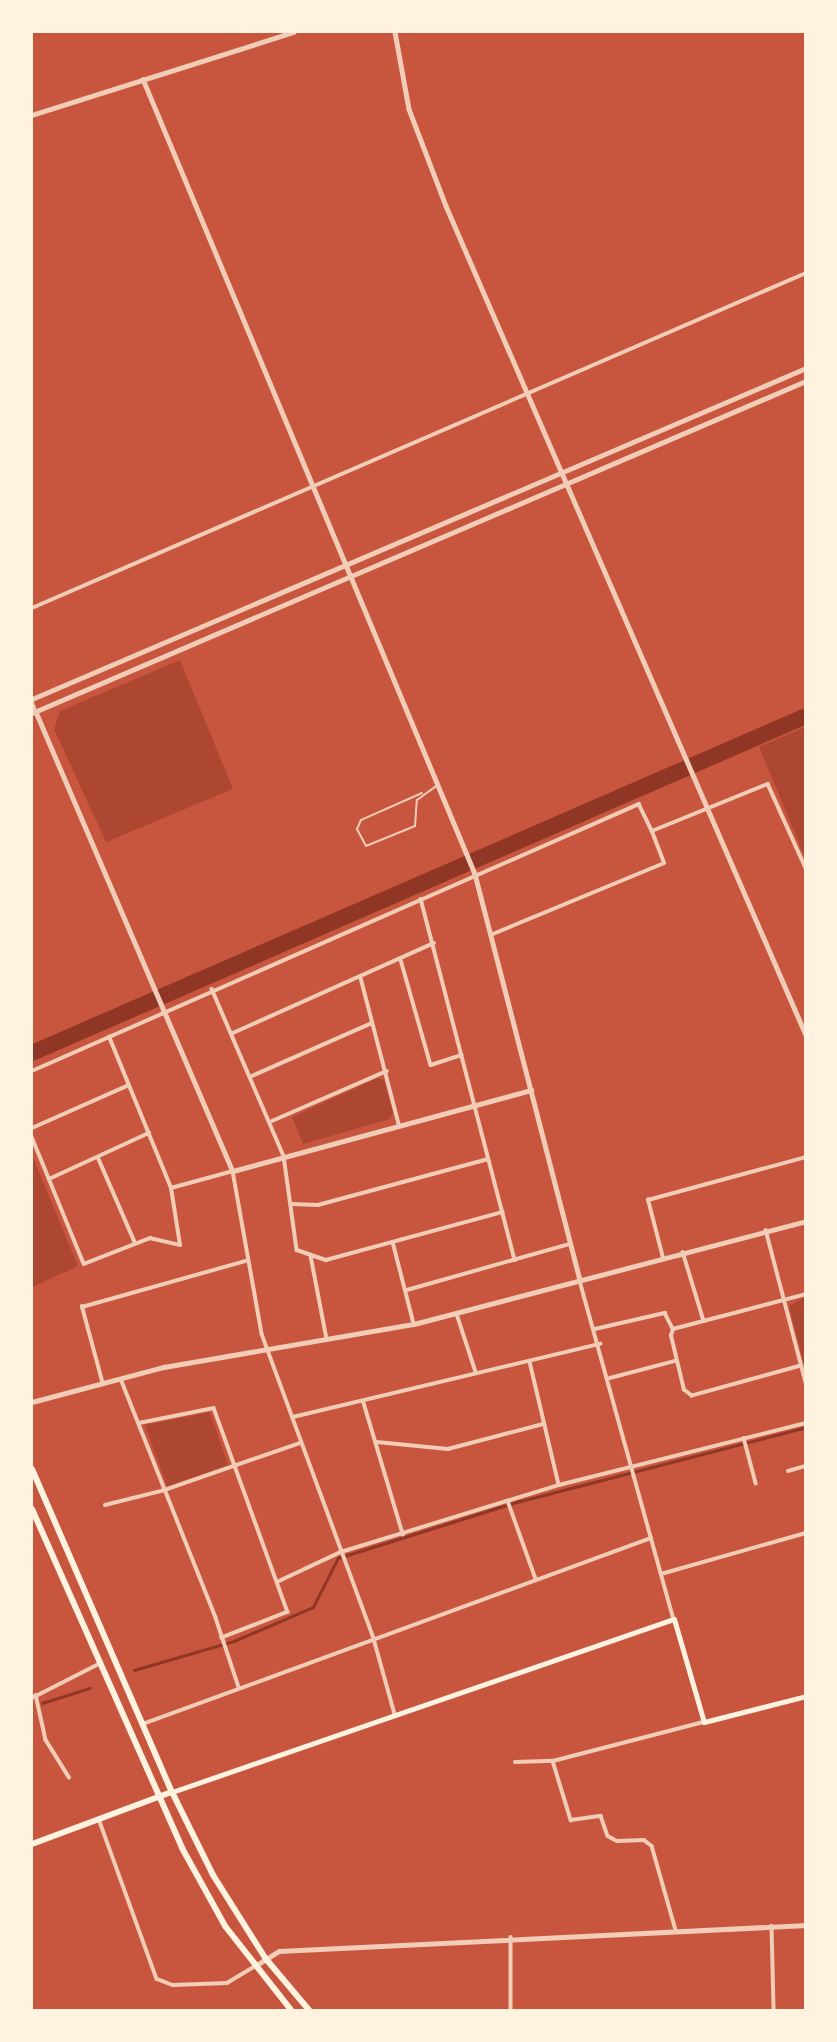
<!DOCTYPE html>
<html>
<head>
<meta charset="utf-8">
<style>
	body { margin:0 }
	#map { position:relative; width:837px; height:2042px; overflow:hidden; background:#c8553d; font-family:"PT Sans Narrow",sans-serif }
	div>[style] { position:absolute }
	.green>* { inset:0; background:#ae4732 }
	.stream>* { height:2.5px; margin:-1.25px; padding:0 1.25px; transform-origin:1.25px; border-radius:1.25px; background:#8f3625 }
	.river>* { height:16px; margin:-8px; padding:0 8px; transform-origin:8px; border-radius:8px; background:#8f3625 }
	.service>* { height:2px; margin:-1px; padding:0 1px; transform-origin:1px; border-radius:1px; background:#f1ccb7 }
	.minor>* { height:3.5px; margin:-1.75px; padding:0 1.75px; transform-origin:1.75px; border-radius:1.75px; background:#f1ccb7 }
	.tertiary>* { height:4.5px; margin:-2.25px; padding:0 2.25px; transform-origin:2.25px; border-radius:2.25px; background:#f1ccb7 }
	.secondary>* { height:5px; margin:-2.5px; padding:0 2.5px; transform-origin:2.5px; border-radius:2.5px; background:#fff3e0 }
	.primary>* { height:6px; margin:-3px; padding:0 3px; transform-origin:3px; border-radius:3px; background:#fff3e0 }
	.trunk>* { height:6px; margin:-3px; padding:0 3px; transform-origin:3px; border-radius:3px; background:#fff3e0 }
	span { translate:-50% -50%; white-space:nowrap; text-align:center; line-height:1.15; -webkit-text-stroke:5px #fff3e0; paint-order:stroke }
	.frame { position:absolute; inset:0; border:33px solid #fff3e0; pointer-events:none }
</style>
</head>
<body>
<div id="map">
	<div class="green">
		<div style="clip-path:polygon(180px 660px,233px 789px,106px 842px,54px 729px,60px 711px)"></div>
		<div style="clip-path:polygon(805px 727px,805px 857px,759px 747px)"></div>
		<div style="clip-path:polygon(378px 1078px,384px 1080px,393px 1113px,390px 1119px,303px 1144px,292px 1117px)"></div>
		<div style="clip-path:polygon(32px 1155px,78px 1266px,32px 1287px)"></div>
		<div style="clip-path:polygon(805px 1297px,806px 1297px,805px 1369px,789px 1306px)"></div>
		<div style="clip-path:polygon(210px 1412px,228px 1465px,167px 1486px,145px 1425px)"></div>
	</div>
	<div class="stream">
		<div style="left:134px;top:1670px;width:104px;rotate:-16.2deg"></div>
		<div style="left:234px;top:1641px;width:86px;rotate:-23.3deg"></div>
		<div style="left:313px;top:1607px;width:55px;rotate:-63deg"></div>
		<div style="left:338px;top:1558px;width:188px;rotate:-17.4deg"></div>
		<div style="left:517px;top:1502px;width:299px;rotate:-14.5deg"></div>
		<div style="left:42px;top:1703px;width:50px;rotate:-17.4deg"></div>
	</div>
	<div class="river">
		<div style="left:32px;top:1053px;width:844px;rotate:-23.53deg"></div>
	</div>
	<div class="service">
		<div style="left:422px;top:793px;width:67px;rotate:156.1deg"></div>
		<div style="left:361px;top:820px;width:10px;rotate:114deg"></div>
		<div style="left:357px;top:829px;width:19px;rotate:62deg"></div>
		<div style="left:366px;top:846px;width:53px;rotate:-22.2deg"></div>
		<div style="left:415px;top:826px;width:26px;rotate:-86deg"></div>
		<div style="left:417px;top:800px;width:24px;rotate:-36deg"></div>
	</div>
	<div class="minor">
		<div style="left:32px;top:608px;width:843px;rotate:-23.4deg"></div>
		<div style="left:32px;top:701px;width:12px;rotate:70deg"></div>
		<div style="left:421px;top:899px;width:373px;rotate:75.4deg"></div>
		<div style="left:493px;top:934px;width:185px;rotate:-22.5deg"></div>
		<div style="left:664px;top:863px;width:34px;rotate:-111deg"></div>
		<div style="left:652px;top:831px;width:125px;rotate:-22.1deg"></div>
		<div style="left:768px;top:784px;width:92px;rotate:65.7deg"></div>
		<div style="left:401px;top:960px;width:109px;rotate:74.1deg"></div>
		<div style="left:431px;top:1065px;width:32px;rotate:-18deg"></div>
		<div style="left:361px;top:978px;width:151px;rotate:75.4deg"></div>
		<div style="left:212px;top:989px;width:182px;rotate:66.7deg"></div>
		<div style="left:284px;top:1156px;width:95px;rotate:82.1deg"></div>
		<div style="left:297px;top:1250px;width:31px;rotate:19deg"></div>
		<div style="left:326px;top:1260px;width:183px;rotate:-15.2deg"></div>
		<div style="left:233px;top:1033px;width:220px;rotate:-24.1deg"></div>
		<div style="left:32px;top:1071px;width:663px;rotate:-23.74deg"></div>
		<div style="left:639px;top:804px;width:30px;rotate:64deg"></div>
		<div style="left:252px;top:1076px;width:131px;rotate:-23.8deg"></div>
		<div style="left:272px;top:1121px;width:125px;rotate:-23.5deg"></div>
		<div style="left:32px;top:1128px;width:106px;rotate:-23.9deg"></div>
		<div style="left:32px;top:1137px;width:137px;rotate:67.7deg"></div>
		<div style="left:84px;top:1264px;width:71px;rotate:-21.5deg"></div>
		<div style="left:150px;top:1238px;width:31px;rotate:13deg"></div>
		<div style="left:180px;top:1245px;width:58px;rotate:-99deg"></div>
		<div style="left:171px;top:1188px;width:163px;rotate:-112.3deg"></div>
		<div style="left:98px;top:1157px;width:93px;rotate:66.5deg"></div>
		<div style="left:49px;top:1179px;width:110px;rotate:-24.7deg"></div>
		<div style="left:171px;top:1188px;width:64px;rotate:-15.3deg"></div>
		<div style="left:233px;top:1171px;width:166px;rotate:79.9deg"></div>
		<div style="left:262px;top:1334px;width:325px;rotate:69.8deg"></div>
		<div style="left:374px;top:1639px;width:78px;rotate:74.4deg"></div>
		<div style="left:292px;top:1204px;width:26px;rotate:2deg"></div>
		<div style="left:318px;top:1205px;width:176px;rotate:-15.1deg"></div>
		<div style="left:766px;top:1230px;width:158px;rotate:75.3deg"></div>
		<div style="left:393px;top:1242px;width:85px;rotate:75.6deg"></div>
		<div style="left:683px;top:1252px;width:72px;rotate:73.1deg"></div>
		<div style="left:311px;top:1256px;width:85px;rotate:79.1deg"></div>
		<div style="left:663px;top:1258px;width:60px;rotate:-104.5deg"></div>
		<div style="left:648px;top:1200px;width:164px;rotate:-15.2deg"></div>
		<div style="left:580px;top:1281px;width:351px;rotate:74.5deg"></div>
		<div style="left:407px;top:1290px;width:169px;rotate:-15.8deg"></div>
		<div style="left:457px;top:1314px;width:61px;rotate:71.9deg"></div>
		<div style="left:595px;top:1329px;width:72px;rotate:-12.9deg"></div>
		<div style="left:665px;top:1313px;width:18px;rotate:63deg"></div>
		<div style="left:530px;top:1362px;width:126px;rotate:76.7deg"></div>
		<div style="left:801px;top:1366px;width:113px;rotate:164.6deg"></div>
		<div style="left:692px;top:1396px;width:10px;rotate:-143deg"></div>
		<div style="left:684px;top:1390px;width:56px;rotate:-103.5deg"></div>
		<div style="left:671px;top:1336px;width:7px;rotate:-74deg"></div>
		<div style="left:673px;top:1329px;width:138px;rotate:-14.7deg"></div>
		<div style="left:610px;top:1378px;width:67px;rotate:-14.7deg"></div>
		<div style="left:121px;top:1379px;width:257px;rotate:68.3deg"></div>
		<div style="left:216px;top:1618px;width:73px;rotate:71.6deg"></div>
		<div style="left:102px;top:1381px;width:77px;rotate:-105.1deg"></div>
		<div style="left:82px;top:1307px;width:170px;rotate:-15.7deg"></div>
		<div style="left:364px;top:1403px;width:137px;rotate:73.4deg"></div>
		<div style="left:293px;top:1417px;width:316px;rotate:-13.4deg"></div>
		<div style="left:139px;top:1423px;width:76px;rotate:-11.3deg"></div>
		<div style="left:214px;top:1408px;width:217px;rotate:70.1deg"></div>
		<div style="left:288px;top:1612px;width:71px;rotate:158.5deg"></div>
		<div style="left:744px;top:1438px;width:47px;rotate:75.1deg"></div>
		<div style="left:377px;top:1442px;width:71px;rotate:5.6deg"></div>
		<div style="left:448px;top:1449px;width:98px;rotate:-14.7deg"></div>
		<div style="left:788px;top:1471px;width:19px;rotate:-16deg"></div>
		<div style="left:508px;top:1501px;width:83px;rotate:70.3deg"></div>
		<div style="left:105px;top:1505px;width:62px;rotate:-14deg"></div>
		<div style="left:165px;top:1490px;width:143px;rotate:-19.2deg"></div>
		<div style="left:661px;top:1574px;width:151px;rotate:-15.8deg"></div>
		<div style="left:279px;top:1581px;width:68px;rotate:-25.1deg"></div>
		<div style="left:341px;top:1552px;width:228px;rotate:-17.1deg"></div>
		<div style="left:559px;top:1485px;width:255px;rotate:-14.1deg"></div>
		<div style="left:36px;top:1695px;width:46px;rotate:77.5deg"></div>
		<div style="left:46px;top:1740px;width:44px;rotate:58.1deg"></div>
		<div style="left:32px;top:1698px;width:75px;rotate:-26.9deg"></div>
		<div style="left:143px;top:1724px;width:541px;rotate:-20.11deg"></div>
		<div style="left:553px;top:1761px;width:62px;rotate:73deg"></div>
		<div style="left:571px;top:1820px;width:30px;rotate:-8deg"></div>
		<div style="left:601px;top:1816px;width:21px;rotate:71deg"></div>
		<div style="left:608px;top:1836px;width:10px;rotate:29deg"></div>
		<div style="left:617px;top:1841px;width:27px;rotate:-2deg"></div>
		<div style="left:644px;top:1840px;width:10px;rotate:37deg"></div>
		<div style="left:652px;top:1846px;width:87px;rotate:74.1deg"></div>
		<div style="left:515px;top:1762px;width:38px;rotate:-2deg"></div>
		<div style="left:553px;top:1761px;width:156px;rotate:-14.5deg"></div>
		<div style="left:99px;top:1819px;width:170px;rotate:70.1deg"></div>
		<div style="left:157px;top:1979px;width:17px;rotate:21deg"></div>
		<div style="left:173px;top:1985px;width:54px;rotate:-2.1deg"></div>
		<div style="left:227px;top:1983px;width:31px;rotate:-31deg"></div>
		<div style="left:772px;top:1926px;width:84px;rotate:88.6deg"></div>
		<div style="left:511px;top:1937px;width:73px;rotate:90deg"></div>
	</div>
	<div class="tertiary">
		<div style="left:395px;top:32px;width:78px;rotate:79.7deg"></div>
		<div style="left:409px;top:109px;width:104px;rotate:69.1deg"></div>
		<div style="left:446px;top:206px;width:904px;rotate:66.53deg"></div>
		<div style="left:143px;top:79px;width:862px;rotate:67.33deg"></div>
		<div style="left:475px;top:874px;width:420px;rotate:75.5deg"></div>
		<div style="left:32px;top:115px;width:274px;rotate:-17.6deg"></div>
		<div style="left:32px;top:699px;width:842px;rotate:-23.15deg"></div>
		<div style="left:36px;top:712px;width:499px;rotate:66.8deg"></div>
		<div style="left:233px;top:1171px;width:309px;rotate:-15.2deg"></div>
		<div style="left:32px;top:713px;width:842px;rotate:-23.22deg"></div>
		<div style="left:32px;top:1402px;width:137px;rotate:-14.9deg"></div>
		<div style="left:164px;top:1367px;width:254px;rotate:-9.8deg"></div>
		<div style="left:414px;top:1324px;width:405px;rotate:-14.7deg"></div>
		<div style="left:255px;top:1966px;width:28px;rotate:-32deg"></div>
		<div style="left:279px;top:1951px;width:528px;rotate:-2.82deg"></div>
	</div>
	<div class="secondary">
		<div style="left:172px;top:1792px;width:531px;rotate:-19.02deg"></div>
		<div style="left:674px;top:1619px;width:107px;rotate:73.8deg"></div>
		<div style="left:704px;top:1722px;width:105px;rotate:-14.3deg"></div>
	</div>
	<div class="primary">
		<div style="left:32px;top:1844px;width:149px;rotate:-20.4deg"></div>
	</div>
	<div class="trunk">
		<div style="left:32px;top:1469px;width:352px;rotate:66.6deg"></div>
		<div style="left:172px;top:1792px;width:93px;rotate:63.7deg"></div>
		<div style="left:213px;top:1875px;width:99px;rotate:57.8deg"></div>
		<div style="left:266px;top:1959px;width:67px;rotate:49.9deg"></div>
		<div style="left:32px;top:1509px;width:371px;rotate:66.1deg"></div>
		<div style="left:182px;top:1848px;width:89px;rotate:61.1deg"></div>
		<div style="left:225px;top:1926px;width:107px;rotate:51.8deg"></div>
	</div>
	<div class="frame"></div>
</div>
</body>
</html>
